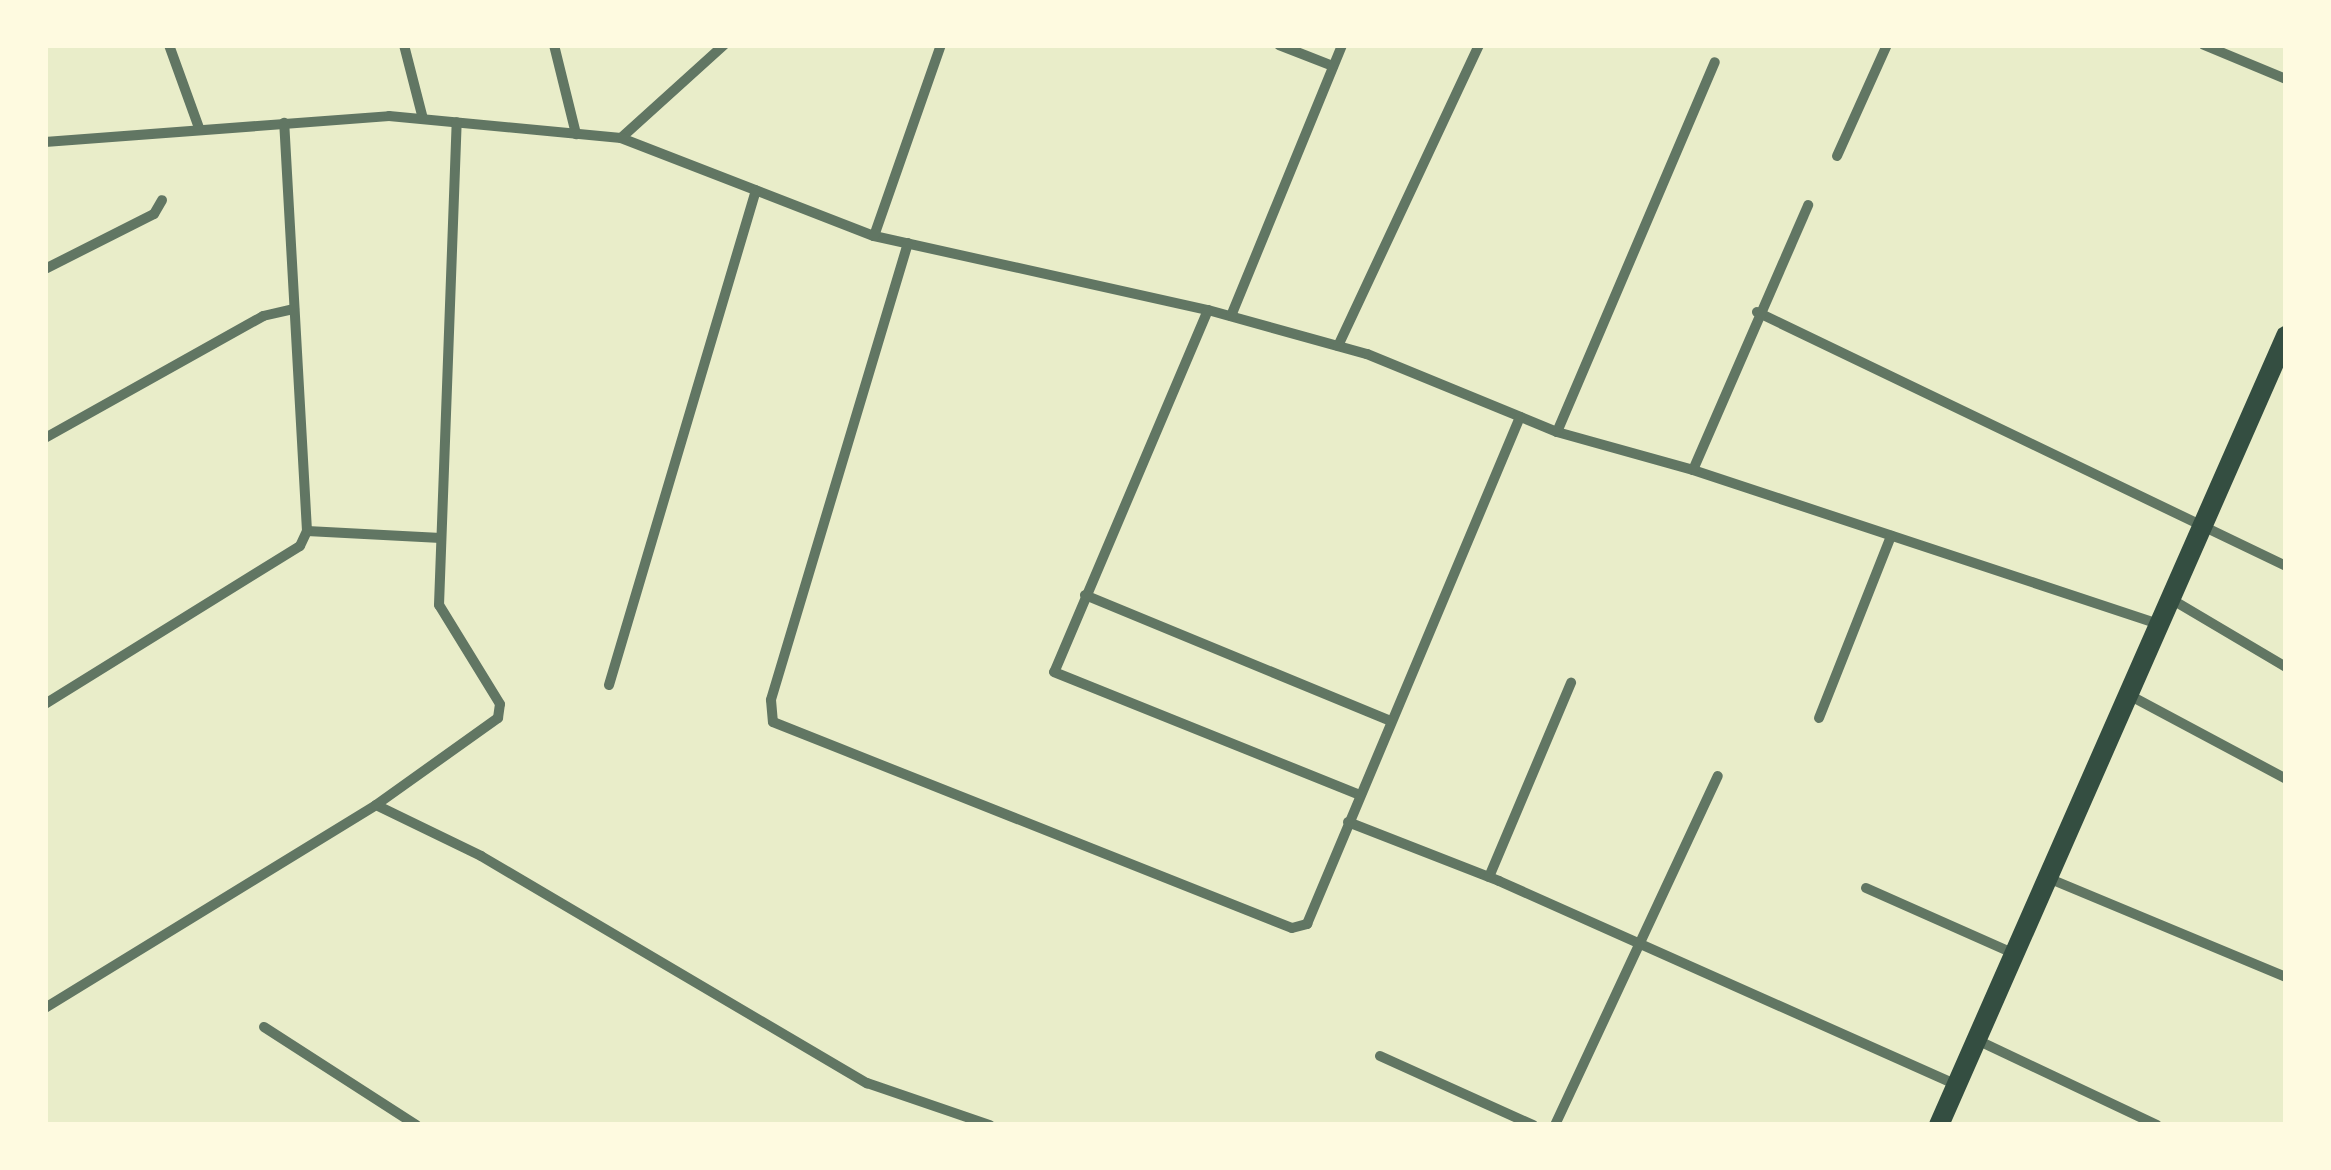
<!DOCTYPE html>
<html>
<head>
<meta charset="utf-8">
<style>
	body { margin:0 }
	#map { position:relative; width:2331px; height:1170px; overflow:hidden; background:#e9edc9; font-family:"DejaVu Sans",sans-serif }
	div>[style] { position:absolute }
	.minor>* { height:10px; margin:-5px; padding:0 5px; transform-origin:5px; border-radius:5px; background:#617663 }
	.secondary>* { height:20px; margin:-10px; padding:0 10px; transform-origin:10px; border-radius:10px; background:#344e41 }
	span { translate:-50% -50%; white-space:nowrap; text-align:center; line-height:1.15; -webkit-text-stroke:8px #fefae0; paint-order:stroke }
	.frame { position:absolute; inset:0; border:48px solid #fefae0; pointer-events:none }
</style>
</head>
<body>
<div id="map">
	<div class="minor">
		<div style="left:169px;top:45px;width:88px;rotate:70.1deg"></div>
		<div style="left:404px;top:45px;width:76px;rotate:75.6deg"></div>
		<div style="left:554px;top:45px;width:92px;rotate:76.1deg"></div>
		<div style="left:1279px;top:45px;width:58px;rotate:21.3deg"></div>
		<div style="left:2204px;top:45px;width:89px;rotate:22.5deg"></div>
		<div style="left:621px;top:138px;width:139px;rotate:-42.1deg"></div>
		<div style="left:45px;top:142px;width:345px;rotate:-4.3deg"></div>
		<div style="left:389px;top:116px;width:233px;rotate:5.4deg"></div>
		<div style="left:621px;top:138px;width:271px;rotate:21.2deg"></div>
		<div style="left:874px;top:236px;width:342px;rotate:12.5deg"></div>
		<div style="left:1208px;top:310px;width:165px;rotate:15.5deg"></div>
		<div style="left:1367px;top:354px;width:205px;rotate:22.3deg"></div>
		<div style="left:1557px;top:432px;width:141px;rotate:15.6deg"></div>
		<div style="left:1693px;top:470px;width:491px;rotate:18.3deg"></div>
		<div style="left:1837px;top:156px;width:122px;rotate:-65.8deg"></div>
		<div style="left:874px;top:236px;width:202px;rotate:-70.7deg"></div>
		<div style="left:908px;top:243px;width:477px;rotate:106.7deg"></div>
		<div style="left:771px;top:700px;width:22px;rotate:85deg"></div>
		<div style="left:773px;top:722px;width:558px;rotate:21.65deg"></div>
		<div style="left:1292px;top:928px;width:16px;rotate:-15deg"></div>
		<div style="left:1307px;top:924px;width:550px;rotate:-67.21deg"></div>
		<div style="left:45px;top:269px;width:122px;rotate:-26.8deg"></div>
		<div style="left:154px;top:214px;width:16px;rotate:-60deg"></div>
		<div style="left:1208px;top:310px;width:393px;rotate:113deg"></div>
		<div style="left:1054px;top:672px;width:330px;rotate:21.9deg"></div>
		<div style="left:1757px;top:312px;width:587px;rotate:25.65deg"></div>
		<div style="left:1231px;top:316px;width:293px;rotate:-67.7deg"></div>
		<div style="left:1338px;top:346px;width:332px;rotate:-64.9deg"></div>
		<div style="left:1557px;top:432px;width:402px;rotate:-66.9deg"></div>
		<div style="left:45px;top:438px;width:250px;rotate:-29.2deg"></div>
		<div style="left:263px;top:316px;width:32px;rotate:-13deg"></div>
		<div style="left:1693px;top:470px;width:289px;rotate:-66.5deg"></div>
		<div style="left:307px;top:531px;width:134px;rotate:3deg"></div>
		<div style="left:1085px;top:595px;width:329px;rotate:22.4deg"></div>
		<div style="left:2171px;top:599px;width:134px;rotate:30.6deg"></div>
		<div style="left:609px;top:685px;width:516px;rotate:-73.46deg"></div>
		<div style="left:2129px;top:695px;width:178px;rotate:28.1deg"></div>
		<div style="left:45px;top:704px;width:300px;rotate:-31.8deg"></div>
		<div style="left:300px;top:546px;width:17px;rotate:-65deg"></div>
		<div style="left:307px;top:531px;width:409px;rotate:-93.2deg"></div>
		<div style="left:1819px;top:718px;width:196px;rotate:-68.4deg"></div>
		<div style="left:376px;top:805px;width:117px;rotate:25.9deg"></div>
		<div style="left:481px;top:856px;width:448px;rotate:30.5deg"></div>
		<div style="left:867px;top:1083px;width:130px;rotate:18.9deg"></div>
		<div style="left:1348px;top:822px;width:162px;rotate:21.3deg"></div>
		<div style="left:1499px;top:881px;width:501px;rotate:24.01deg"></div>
		<div style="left:1489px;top:877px;width:211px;rotate:-67.1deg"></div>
		<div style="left:2048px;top:878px;width:258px;rotate:22.6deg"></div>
		<div style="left:1866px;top:888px;width:161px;rotate:23.9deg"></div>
		<div style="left:45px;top:1008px;width:388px;rotate:-31.5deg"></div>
		<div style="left:376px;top:805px;width:150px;rotate:-35.5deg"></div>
		<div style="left:498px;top:718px;width:14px;rotate:-82deg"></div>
		<div style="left:500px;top:704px;width:116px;rotate:-121.6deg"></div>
		<div style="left:439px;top:605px;width:483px;rotate:-87.9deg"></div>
		<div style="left:264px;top:1027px;width:181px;rotate:32.8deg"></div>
		<div style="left:1977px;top:1040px;width:199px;rotate:25.3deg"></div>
		<div style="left:1380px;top:1056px;width:168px;rotate:24.3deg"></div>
		<div style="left:1555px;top:1125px;width:385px;rotate:-65deg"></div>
	</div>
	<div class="secondary">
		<div style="left:1939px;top:1125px;width:862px;rotate:-66.26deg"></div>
	</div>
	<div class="frame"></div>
</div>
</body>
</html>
